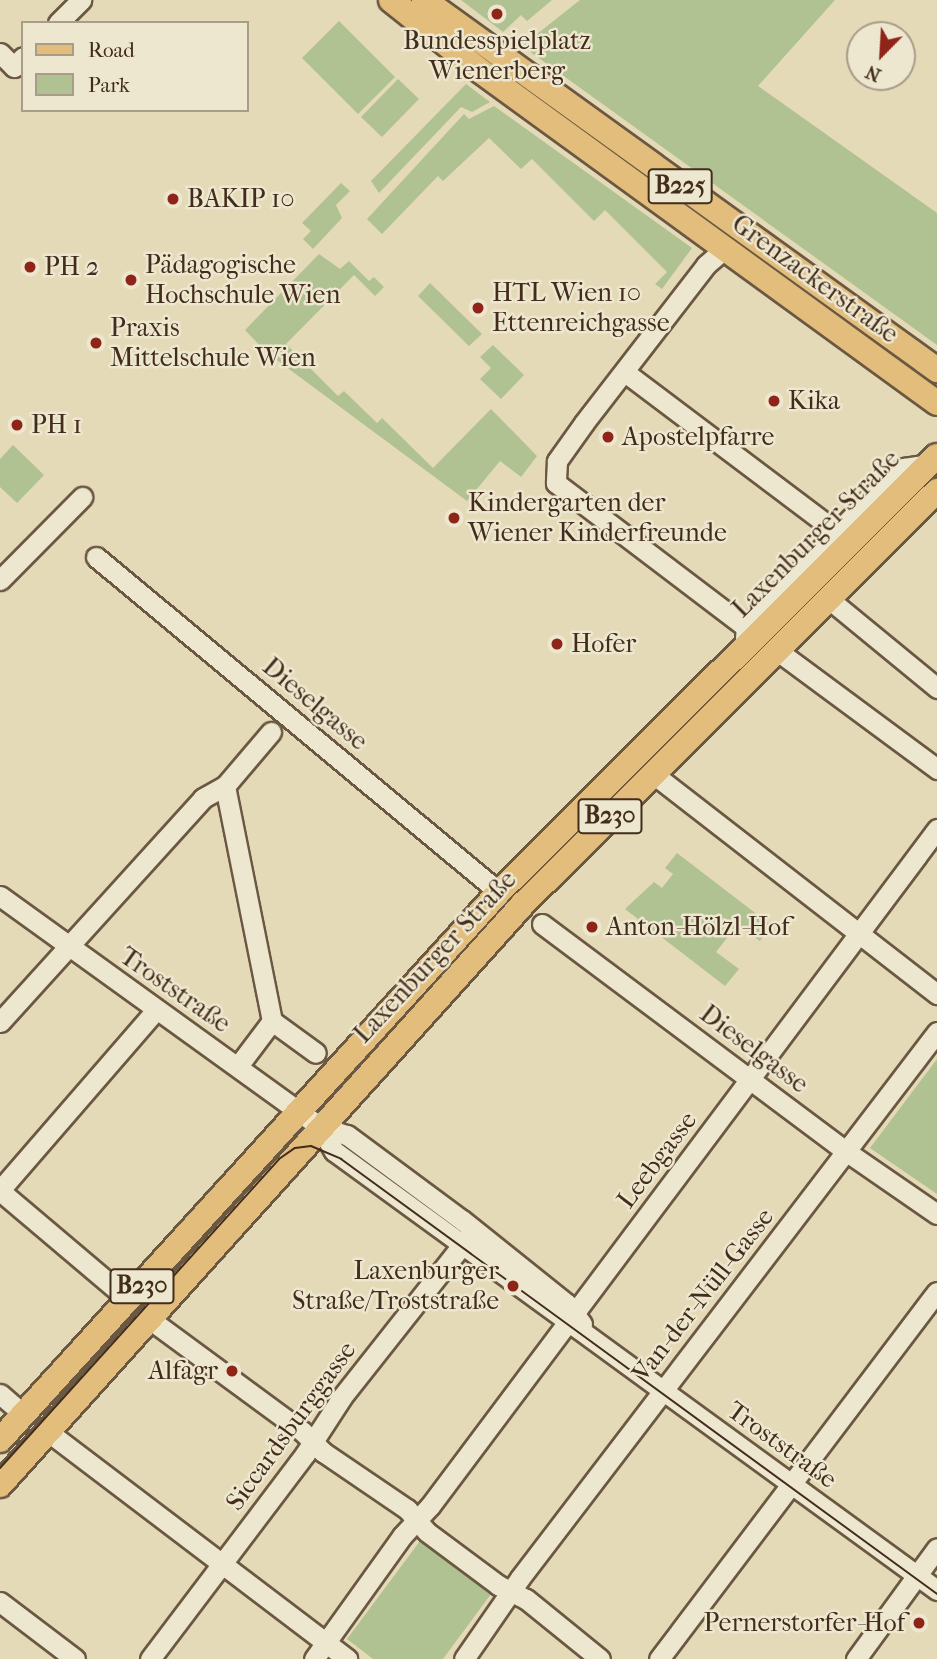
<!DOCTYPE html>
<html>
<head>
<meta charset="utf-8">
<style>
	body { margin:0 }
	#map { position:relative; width:937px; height:1659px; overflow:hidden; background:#e5dab7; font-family:"IM FELL French Canon",serif }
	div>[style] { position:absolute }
	.green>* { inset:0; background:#b0c192 }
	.roads { filter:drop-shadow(2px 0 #6b5842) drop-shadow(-2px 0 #6b5842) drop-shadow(0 2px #6b5842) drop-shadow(0 -2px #6b5842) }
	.minor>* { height:19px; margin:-9.5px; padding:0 9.5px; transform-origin:9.5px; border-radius:9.5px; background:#eee7d0 }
	.major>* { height:24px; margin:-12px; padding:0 12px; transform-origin:12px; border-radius:12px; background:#e2bd7c }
	.tram>* { height:2px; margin:-1px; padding:0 1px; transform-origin:1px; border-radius:1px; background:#422c1b }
	.dots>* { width:19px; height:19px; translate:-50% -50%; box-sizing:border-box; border:4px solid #eee7d0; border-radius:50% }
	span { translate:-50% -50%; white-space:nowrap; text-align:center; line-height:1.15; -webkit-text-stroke:5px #eee7d0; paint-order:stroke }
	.shield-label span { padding:2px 5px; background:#eee7d0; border:2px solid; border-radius:5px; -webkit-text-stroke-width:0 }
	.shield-label { font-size:24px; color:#422c1b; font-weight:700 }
	.poi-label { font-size:26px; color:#422c1b }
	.left { translate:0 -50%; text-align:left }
	.right { translate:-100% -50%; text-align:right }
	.street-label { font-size:26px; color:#422c1b }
	.legend { position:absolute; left:21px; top:21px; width:228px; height:91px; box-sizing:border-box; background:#eee7d0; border:2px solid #a99c88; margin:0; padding:9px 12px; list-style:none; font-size:21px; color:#422c1b }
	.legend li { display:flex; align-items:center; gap:14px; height:35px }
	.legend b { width:35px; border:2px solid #a99c88 }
	.north { position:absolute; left:846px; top:21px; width:70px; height:70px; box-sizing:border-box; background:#eee7d0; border:2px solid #a99c88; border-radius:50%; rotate:204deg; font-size:19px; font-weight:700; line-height:28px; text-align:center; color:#422c1b }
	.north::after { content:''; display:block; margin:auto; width:24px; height:32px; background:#8f2418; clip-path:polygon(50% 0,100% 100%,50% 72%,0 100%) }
</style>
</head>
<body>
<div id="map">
	<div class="green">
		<div style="clip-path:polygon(461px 0,552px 0,527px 21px,521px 15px,503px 32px)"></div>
		<div style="clip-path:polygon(580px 0,835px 0,758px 86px,937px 213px,937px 345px,522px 46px)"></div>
		<div style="clip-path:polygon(339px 21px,395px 77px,358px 114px,302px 58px)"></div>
		<div style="clip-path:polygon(398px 79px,419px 99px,382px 137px,361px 117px)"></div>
		<div style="clip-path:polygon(466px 84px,490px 102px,472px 112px,461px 107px,379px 193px,371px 181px)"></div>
		<div style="clip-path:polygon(494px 106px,692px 248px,662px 289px,655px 284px,667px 272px,605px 210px,594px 221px,532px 159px,521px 169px,489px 138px,443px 181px,438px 176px,382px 234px,367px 219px,464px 114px,469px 119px)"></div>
		<div style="clip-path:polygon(341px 183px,350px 191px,336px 205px,342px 218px,313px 249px,303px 239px,311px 231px,302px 223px)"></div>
		<div style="clip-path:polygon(319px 254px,340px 269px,349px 261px,369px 281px,374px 277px,384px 287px,375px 296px,354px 275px,286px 344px,338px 396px,344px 391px,377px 423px,382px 418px,433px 468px,491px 409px,537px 456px,521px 477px,500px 461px,467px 501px,266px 352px,245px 330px)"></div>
		<div style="clip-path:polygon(430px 283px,482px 334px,469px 346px,418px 296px)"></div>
		<div style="clip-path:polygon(493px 345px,524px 375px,501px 399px,480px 379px,491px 368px,480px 357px)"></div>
		<div style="clip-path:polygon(13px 445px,44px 475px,17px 503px,0 487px,0 459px)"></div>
		<div style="clip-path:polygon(677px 853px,771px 925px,760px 941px,737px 925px,716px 952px,739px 969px,725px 986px,625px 909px,654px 882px,662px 888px,673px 874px,665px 868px)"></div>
		<div style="clip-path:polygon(937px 1059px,937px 1194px,870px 1148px)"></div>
		<div style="clip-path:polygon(420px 1541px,491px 1594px,443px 1659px,373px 1659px,347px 1639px)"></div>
	</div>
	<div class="roads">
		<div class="minor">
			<div style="left:58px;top:23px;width:33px;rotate:-45deg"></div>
			<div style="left:0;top:53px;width:20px;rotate:45deg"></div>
			<div style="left:14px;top:67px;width:13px;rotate:-48deg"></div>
			<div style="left:723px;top:250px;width:23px;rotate:139deg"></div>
			<div style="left:706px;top:265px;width:200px;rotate:127.7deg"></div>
			<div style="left:584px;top:423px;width:47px;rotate:125.4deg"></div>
			<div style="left:557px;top:461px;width:22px;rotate:93deg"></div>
			<div style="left:556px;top:483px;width:238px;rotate:37.2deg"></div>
			<div style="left:626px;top:373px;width:263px;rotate:37deg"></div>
			<div style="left:96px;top:557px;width:524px;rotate:39.74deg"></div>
			<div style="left:0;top:580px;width:117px;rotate:-45.3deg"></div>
			<div style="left:830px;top:600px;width:139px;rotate:39.4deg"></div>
			<div style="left:745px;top:638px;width:11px;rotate:-85deg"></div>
			<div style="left:746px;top:627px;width:182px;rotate:-46.1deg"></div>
			<div style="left:872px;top:496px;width:43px;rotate:-41.2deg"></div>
			<div style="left:904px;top:468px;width:25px;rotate:-9deg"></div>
			<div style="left:779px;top:652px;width:197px;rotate:36.5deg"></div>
			<div style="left:652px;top:773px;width:361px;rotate:37.8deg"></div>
			<div style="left:225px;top:786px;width:240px;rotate:78.7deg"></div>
			<div style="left:272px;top:1021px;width:54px;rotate:36deg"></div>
			<div style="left:0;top:896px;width:395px;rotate:35.8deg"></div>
			<div style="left:320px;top:1127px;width:28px;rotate:17deg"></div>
			<div style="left:347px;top:1135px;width:143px;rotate:36.5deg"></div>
			<div style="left:462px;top:1220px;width:134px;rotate:38.7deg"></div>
			<div style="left:567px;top:1304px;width:25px;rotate:53deg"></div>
			<div style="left:542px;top:924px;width:381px;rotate:36.8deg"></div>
			<div style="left:847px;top:1152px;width:109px;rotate:34.6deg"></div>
			<div style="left:0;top:1022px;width:302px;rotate:-47.8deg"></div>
			<div style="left:203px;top:798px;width:25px;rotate:-29deg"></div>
			<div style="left:225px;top:786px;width:71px;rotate:-49.6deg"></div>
			<div style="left:238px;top:1066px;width:56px;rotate:-52.9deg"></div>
			<div style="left:320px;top:1127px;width:28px;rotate:60deg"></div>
			<div style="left:334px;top:1151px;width:746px;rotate:36.06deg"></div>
			<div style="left:0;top:1190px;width:238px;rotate:-49.1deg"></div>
			<div style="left:0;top:1191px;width:169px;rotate:40.2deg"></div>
			<div style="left:148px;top:1318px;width:191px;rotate:36.3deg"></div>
			<div style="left:302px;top:1431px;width:30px;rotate:45deg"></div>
			<div style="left:323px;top:1452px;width:102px;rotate:34.2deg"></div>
			<div style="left:407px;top:1509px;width:30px;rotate:49deg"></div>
			<div style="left:427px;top:1532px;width:89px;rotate:36.7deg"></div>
			<div style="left:498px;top:1585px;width:31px;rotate:27deg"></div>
			<div style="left:526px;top:1599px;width:95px;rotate:39deg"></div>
			<div style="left:0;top:1394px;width:30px;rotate:41deg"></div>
			<div style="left:47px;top:1431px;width:377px;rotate:37.2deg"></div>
			<div style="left:0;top:1602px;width:94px;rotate:37.2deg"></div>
			<div style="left:150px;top:1659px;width:257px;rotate:-52.9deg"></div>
			<div style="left:305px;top:1454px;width:68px;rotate:-57deg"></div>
			<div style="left:342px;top:1397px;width:205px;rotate:-51.7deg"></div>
			<div style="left:314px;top:1659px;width:151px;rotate:-54.4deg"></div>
			<div style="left:402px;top:1536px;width:41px;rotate:-47deg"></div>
			<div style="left:430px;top:1506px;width:846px;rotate:-53.17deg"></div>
			<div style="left:464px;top:1659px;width:98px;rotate:-55.3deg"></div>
			<div style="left:520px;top:1578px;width:687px;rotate:-52.63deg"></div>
			<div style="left:659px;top:1659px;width:460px;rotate:-52.9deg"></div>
			<div style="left:856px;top:1659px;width:137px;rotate:-53.9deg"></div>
		</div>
		<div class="major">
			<div style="left:391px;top:0;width:107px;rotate:38.6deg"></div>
			<div style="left:475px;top:67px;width:571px;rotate:36.03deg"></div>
			<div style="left:424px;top:0;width:633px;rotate:35.8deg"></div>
			<div style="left:0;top:1440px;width:741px;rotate:-47.68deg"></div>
			<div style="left:499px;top:892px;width:618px;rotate:-44.87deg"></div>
			<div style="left:0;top:1485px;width:782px;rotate:-48.01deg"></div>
			<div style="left:523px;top:904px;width:585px;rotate:-44.93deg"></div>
		</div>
	</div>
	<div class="tram">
		<div style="left:0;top:1468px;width:416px;rotate:-47.9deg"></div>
		<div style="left:279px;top:1159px;width:19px;rotate:-35deg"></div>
		<div style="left:295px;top:1148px;width:16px;rotate:-7deg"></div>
		<div style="left:311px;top:1146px;width:33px;rotate:23deg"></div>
		<div style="left:341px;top:1159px;width:738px;rotate:36.12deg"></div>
	</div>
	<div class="dots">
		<div style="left:497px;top:14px;background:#8f2418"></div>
		<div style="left:173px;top:199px;background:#8f2418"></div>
		<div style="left:30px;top:267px;background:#8f2418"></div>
		<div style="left:131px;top:280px;background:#8f2418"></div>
		<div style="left:478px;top:308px;background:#8f2418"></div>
		<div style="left:96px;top:343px;background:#8f2418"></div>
		<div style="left:774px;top:401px;background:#8f2418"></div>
		<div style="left:17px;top:425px;background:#8f2418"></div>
		<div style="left:608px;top:437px;background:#8f2418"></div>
		<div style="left:454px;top:518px;background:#8f2418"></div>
		<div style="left:557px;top:644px;background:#8f2418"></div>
		<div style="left:592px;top:927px;background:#8f2418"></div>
		<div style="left:513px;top:1286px;background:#8f2418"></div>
		<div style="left:232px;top:1371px;background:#8f2418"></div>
		<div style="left:919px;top:1623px;background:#8f2418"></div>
	</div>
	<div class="shield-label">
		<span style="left:680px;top:186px">B225</span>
		<span style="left:610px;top:816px">B230</span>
		<span style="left:142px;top:1286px">B230</span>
	</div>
	<div class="poi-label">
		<span style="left:497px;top:56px">Bundesspielplatz<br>Wienerberg</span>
		<span class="left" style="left:187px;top:199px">BAKIP 10</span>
		<span class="left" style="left:145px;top:280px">Pädagogische<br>Hochschule Wien</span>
		<span class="left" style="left:44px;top:267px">PH 2</span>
		<span class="left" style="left:492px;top:308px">HTL Wien 10<br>Ettenreichgasse</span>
		<span class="left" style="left:110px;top:343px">Praxis<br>Mittelschule Wien</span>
		<span class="left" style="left:788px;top:401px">Kika</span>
		<span class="left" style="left:31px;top:425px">PH 1</span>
		<span class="left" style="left:622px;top:437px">Apostelpfarre</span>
		<span class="left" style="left:468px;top:518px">Kindergarten der<br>Wiener Kinderfreunde</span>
		<span class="left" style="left:571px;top:644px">Hofer</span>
		<span class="left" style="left:606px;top:927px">Anton-Hölzl-Hof</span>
		<span class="right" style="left:499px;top:1286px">Laxenburger<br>Straße/Troststraße</span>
		<span class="right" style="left:218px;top:1371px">Alfagr</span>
		<span class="right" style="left:905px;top:1623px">Pernerstorfer-Hof</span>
	</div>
	<div class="street-label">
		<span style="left:815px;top:279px;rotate:36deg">Grenzackerstraße</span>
		<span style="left:816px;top:534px;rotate:-45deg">Laxenburger Straße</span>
		<span style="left:315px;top:704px;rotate:40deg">Dieselgasse</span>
		<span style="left:435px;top:957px;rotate:-47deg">Laxenburger Straße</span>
		<span style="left:175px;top:990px;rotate:35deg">Troststraße</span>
		<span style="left:754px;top:1049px;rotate:37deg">Dieselgasse</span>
		<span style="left:657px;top:1160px;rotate:-53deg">Leebgasse</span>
		<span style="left:703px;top:1295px;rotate:-52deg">Van-der-Nüll-Gasse</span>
		<span style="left:291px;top:1426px;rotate:-54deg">Siccardsburggasse</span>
		<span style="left:782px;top:1445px;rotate:36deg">Troststraße</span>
	</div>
	<ul class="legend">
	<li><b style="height:9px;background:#e2bd7c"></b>Road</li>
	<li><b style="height:19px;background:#b0c192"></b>Park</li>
	</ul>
	<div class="north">N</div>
</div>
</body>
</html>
